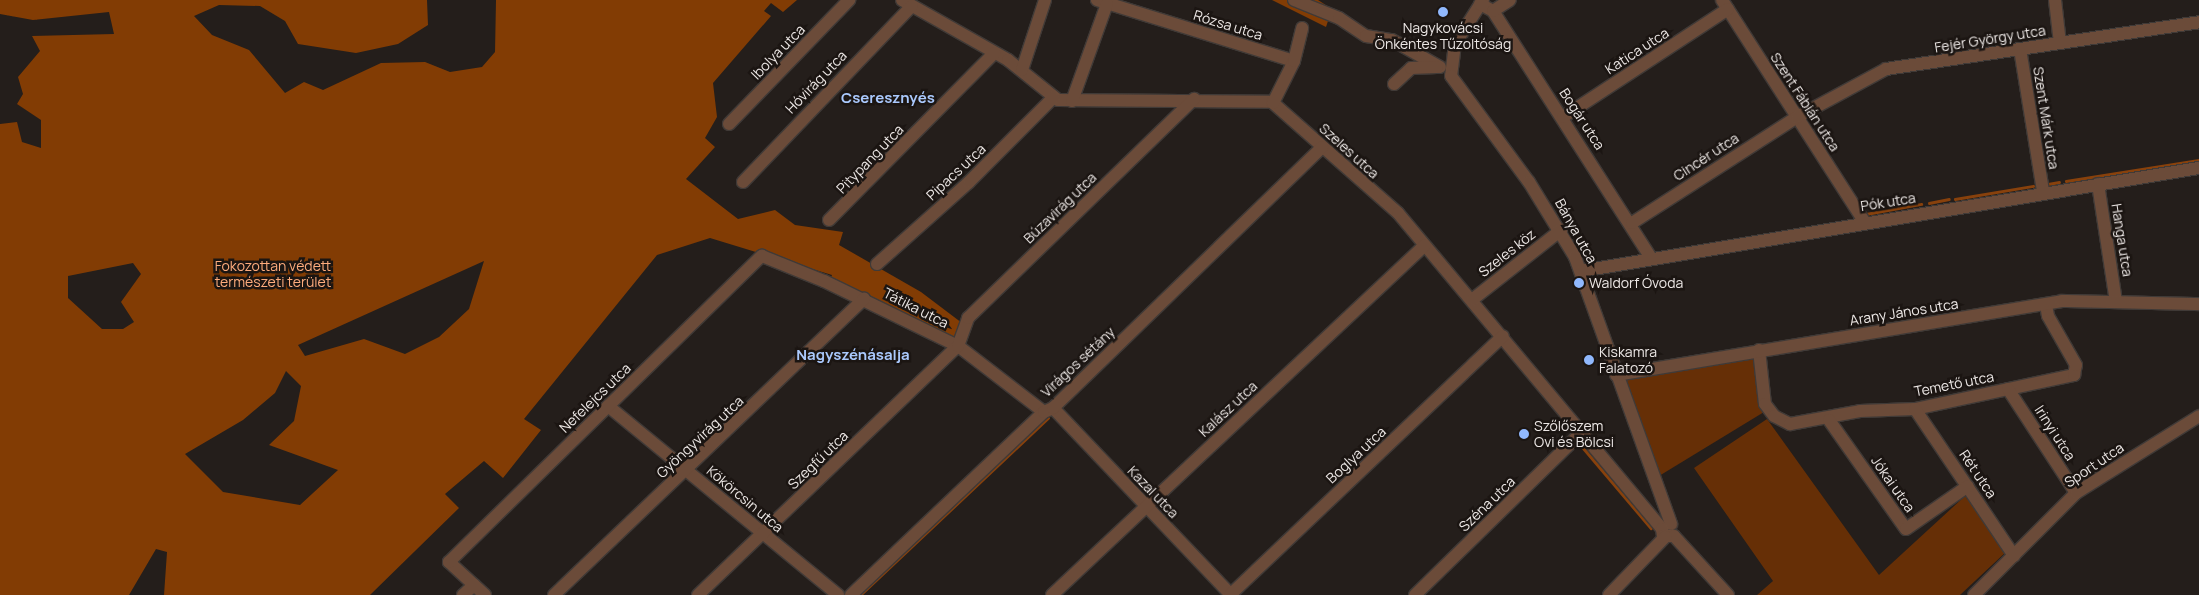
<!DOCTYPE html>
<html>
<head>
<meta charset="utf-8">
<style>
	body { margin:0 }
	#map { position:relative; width:2199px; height:595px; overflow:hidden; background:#241e1b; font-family:Manrope,sans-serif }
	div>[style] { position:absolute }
	.green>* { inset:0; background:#662f06 }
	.forest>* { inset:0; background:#823c04 }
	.stream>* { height:2.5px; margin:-1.25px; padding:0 1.25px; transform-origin:1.25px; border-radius:1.25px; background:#88410c }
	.roads { filter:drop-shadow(1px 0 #403a37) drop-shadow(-1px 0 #403a37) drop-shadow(0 1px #403a37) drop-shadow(0 -1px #403a37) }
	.minor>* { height:12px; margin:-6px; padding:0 6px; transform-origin:6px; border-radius:6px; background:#6b4b39 }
	.dots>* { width:14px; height:14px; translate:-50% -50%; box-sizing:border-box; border:2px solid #1b1512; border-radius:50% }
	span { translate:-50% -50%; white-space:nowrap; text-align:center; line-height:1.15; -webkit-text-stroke:5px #1b1512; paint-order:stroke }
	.street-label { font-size:14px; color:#ece7e5 }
	.poi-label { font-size:14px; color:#ece7e5 }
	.left { translate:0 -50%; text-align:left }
	.park-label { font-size:14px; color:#feac7d }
	.neighbourhood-label { font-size:15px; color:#aac9fd; font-weight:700 }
</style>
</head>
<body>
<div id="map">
	<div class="green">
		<div style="clip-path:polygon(1750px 356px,1755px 359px,1764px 412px,1659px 476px,1623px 380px)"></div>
		<div style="clip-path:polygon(1767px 419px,1879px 575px,1965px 496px,2007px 551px,1960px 595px,1757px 595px,1773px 581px,1694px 468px)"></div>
	</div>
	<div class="forest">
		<div style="clip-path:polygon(evenodd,0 0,427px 0,428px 25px,398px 44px,356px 53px,298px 44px,285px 21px,260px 6px,219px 5px,194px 16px,212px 35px,249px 50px,285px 93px,304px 82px,323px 90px,381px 63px,425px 62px,450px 72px,482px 67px,495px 52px,496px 0,797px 0,783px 12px,771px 3px,764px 11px,771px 16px,713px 83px,717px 117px,705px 138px,715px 147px,686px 179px,738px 219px,775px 210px,795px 225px,843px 232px,839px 245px,921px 292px,962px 323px,954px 340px,830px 281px,832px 275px,710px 238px,657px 255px,524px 419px,541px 430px,503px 478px,484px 461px,445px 494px,459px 508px,370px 595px,164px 595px,167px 552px,156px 549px,129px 595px,0 595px,0 124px,17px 122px,22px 142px,41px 148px,41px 120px,17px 104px,23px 94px,18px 77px,40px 51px,32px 36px,114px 34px,109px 12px,33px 20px,0 14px,0 0,484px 261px,469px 309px,439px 337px,405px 354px,364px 339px,305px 356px,298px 345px,484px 261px,0 0,133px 263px,141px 274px,121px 302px,134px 322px,123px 329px,102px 329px,68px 298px,68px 276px,133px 263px,0 0,286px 371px,301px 386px,294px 421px,269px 445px,338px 470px,300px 505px,223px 492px,185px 454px,243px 420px,275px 393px,286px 371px)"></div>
		<div style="clip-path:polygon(1272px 0,1318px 0,1332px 9px,1326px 27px)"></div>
	</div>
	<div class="stream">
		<div style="left:2066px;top:181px;width:135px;rotate:-9deg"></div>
		<div style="left:2048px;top:184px;width:11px;rotate:-10deg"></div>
		<div style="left:1955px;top:199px;width:79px;rotate:-9.5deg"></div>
		<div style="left:1929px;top:203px;width:20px;rotate:-11deg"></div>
		<div style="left:1866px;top:214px;width:56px;rotate:-10.3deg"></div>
		<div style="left:1580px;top:444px;width:110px;rotate:49.8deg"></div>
		<div style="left:860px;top:595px;width:258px;rotate:-43.3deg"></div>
	</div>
	<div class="roads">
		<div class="minor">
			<div style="left:902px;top:0;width:122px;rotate:29.5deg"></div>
			<div style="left:1008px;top:60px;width:64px;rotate:38.7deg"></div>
			<div style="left:1058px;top:100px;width:214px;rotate:0.5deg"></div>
			<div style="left:1272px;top:102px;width:168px;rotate:41.4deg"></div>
			<div style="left:1398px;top:213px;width:412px;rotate:50.1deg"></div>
			<div style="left:1662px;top:529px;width:7px;rotate:82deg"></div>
			<div style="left:1663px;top:536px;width:11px"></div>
			<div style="left:1097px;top:0;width:206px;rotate:17.2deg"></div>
			<div style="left:1294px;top:0;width:48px;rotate:21.8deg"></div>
			<div style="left:1339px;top:18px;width:32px;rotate:34deg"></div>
			<div style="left:1366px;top:36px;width:26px;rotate:9deg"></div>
			<div style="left:1392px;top:40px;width:55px;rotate:29.4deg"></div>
			<div style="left:1483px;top:0;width:52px;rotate:122.5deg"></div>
			<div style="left:1455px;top:44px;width:32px;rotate:97deg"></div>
			<div style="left:1451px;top:76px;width:132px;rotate:53.7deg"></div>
			<div style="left:1529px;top:182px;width:88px;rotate:58.5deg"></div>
			<div style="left:1575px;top:257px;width:284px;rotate:70.2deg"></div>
			<div style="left:1722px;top:0;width:263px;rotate:57.3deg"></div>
			<div style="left:2055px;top:0;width:43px;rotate:83.4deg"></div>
			<div style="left:1480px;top:4px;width:15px;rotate:28deg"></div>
			<div style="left:1493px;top:11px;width:293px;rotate:57.4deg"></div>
			<div style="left:1493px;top:11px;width:20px;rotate:-33deg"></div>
			<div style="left:2020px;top:49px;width:144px;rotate:80.8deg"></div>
			<div style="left:1022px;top:70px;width:74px;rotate:-71.8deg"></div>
			<div style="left:1394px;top:84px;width:23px;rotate:-43deg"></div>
			<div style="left:1411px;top:68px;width:26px;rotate:-2deg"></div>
			<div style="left:1072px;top:101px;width:103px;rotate:-70.2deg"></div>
			<div style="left:1273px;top:103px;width:47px;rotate:-63.4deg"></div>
			<div style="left:1294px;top:61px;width:34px;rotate:-76deg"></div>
			<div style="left:1563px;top:117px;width:197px;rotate:-33.2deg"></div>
			<div style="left:729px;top:124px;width:173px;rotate:-45.9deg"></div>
			<div style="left:743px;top:182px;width:244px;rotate:-46.2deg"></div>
			<div style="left:2098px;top:184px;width:118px;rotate:81.3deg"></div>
			<div style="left:829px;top:220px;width:235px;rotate:-45.3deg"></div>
			<div style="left:1632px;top:223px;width:196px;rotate:-32.7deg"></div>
			<div style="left:1797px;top:117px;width:101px;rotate:-28.3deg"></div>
			<div style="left:1886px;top:69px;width:317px;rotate:-8.5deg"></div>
			<div style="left:877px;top:264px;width:123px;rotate:-41.7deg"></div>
			<div style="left:969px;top:182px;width:119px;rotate:-45deg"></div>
			<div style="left:1582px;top:271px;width:626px;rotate:-9.48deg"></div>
			<div style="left:1473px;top:299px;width:112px;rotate:-38.1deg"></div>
			<div style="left:1759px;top:350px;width:54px;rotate:83.7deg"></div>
			<div style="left:1765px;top:404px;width:15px;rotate:53deg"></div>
			<div style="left:1774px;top:416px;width:18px;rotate:27deg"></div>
			<div style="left:1790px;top:424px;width:71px;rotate:-10.5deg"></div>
			<div style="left:1860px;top:411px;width:55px;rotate:-2.1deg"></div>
			<div style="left:1915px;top:409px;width:163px;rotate:-12.1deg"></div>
			<div style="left:2074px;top:375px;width:10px;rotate:-79deg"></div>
			<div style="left:2076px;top:365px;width:56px;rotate:-119.7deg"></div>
			<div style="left:2048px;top:316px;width:11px;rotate:-100deg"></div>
			<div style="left:1616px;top:375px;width:452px;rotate:-9.4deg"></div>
			<div style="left:2062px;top:301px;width:137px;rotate:1.3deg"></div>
			<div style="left:2008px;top:389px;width:124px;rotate:56.8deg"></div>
			<div style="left:608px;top:406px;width:298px;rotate:39.4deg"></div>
			<div style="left:1053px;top:408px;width:258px;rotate:46.4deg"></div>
			<div style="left:1915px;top:409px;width:177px;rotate:56deg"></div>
			<div style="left:1829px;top:420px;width:133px;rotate:54.8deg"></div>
			<div style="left:1906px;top:529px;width:75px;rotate:-34.7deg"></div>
			<div style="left:1674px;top:536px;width:80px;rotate:47.5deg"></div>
			<div style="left:463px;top:595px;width:15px;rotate:-42deg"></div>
			<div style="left:485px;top:595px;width:49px;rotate:-137.5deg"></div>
			<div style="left:449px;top:562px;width:438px;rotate:-44.4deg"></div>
			<div style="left:762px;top:256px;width:67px;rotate:22deg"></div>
			<div style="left:824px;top:281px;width:149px;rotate:25.9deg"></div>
			<div style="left:958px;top:346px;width:108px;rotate:37.5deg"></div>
			<div style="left:554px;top:595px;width:429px;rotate:-43.7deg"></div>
			<div style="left:698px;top:595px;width:360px;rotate:-43.8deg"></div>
			<div style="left:958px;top:346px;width:30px;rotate:-70deg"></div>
			<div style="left:968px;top:318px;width:315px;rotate:-44.1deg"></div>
			<div style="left:851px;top:595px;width:266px;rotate:-43.5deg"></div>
			<div style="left:1044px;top:412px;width:10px;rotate:-24deg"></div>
			<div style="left:1053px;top:408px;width:375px;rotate:-44.1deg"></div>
			<div style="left:1052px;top:595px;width:511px;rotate:-43.18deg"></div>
			<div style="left:1230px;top:595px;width:376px;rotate:-43.5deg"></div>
			<div style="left:1415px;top:595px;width:231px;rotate:-44.3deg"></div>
			<div style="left:1609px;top:595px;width:81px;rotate:-46deg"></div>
			<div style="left:1974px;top:595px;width:144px;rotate:-45deg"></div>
			<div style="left:2076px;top:493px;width:145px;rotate:-32deg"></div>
		</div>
	</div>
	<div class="dots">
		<div style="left:1443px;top:12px;background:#90b8fd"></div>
		<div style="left:1579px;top:283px;background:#90b8fd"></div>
		<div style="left:1589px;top:360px;background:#90b8fd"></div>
		<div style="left:1524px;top:434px;background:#90b8fd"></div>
	</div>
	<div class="street-label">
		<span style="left:1228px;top:25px;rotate:17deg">Rózsa utca</span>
		<span style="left:1990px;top:39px;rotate:-9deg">Fejér György utca</span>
		<span style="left:1637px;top:51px;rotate:-33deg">Katica utca</span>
		<span style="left:778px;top:52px;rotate:-46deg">Ibolya utca</span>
		<span style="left:816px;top:82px;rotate:-46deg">Hóvirág utca</span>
		<span style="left:1805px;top:102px;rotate:57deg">Szent Fábián utca</span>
		<span style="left:2046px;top:118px;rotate:81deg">Szent Márk utca</span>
		<span style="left:1582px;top:119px;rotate:57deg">Bogár utca</span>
		<span style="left:1349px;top:151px;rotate:42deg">Szeles utca</span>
		<span style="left:1706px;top:157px;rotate:-33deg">Cincér utca</span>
		<span style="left:870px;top:159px;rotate:-46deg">Pitypang utca</span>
		<span style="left:956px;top:172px;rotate:-43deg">Pipacs utca</span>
		<span style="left:1888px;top:202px;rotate:-9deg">Pók utca</span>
		<span style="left:1060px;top:208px;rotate:-44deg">Búzavirág utca</span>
		<span style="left:1576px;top:231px;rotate:61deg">Bánya utca</span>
		<span style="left:2122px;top:240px;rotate:81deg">Hanga utca</span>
		<span style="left:1507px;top:253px;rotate:-38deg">Szeles köz</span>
		<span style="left:916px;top:308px;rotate:27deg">Tátika utca</span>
		<span style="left:1904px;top:312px;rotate:-9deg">Arany János utca</span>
		<span style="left:1078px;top:362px;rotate:-43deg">Virágos sétány</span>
		<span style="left:1954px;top:384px;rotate:-11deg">Temető utca</span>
		<span style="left:595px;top:398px;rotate:-44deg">Nefelejcs utca</span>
		<span style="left:1228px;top:409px;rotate:-43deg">Kalász utca</span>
		<span style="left:2055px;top:433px;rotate:57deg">Irinyi utca</span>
		<span style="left:700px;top:437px;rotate:-43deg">Gyöngyvirág utca</span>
		<span style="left:1356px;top:455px;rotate:-43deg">Boglya utca</span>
		<span style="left:818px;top:460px;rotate:-44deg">Szegfű utca</span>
		<span style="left:2094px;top:465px;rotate:-34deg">Sport utca</span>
		<span style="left:1978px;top:474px;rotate:56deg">Rét utca</span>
		<span style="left:1893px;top:484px;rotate:55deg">Jókai utca</span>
		<span style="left:1153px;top:492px;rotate:46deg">Kazal utca</span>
		<span style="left:745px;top:499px;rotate:40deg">Kökörcsin utca</span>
		<span style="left:1487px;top:504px;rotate:-44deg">Széna utca</span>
	</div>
	<div class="poi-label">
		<span style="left:1443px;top:36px">Nagykovácsi<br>Önkéntes Tűzoltóság</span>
		<span class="left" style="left:1589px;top:283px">Waldorf Óvoda</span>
		<span class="left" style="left:1599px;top:360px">Kiskamra<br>Falatozó</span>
		<span class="left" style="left:1534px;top:434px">Szőlőszem<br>Ovi és Bölcsi</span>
	</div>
	<div class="park-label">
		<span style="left:273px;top:274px">Fokozottan védett<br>természeti terület</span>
	</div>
	<div class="neighbourhood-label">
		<span style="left:888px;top:98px">Cseresznyés</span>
		<span style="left:853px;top:355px">Nagyszénásalja</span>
	</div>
</div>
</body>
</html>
